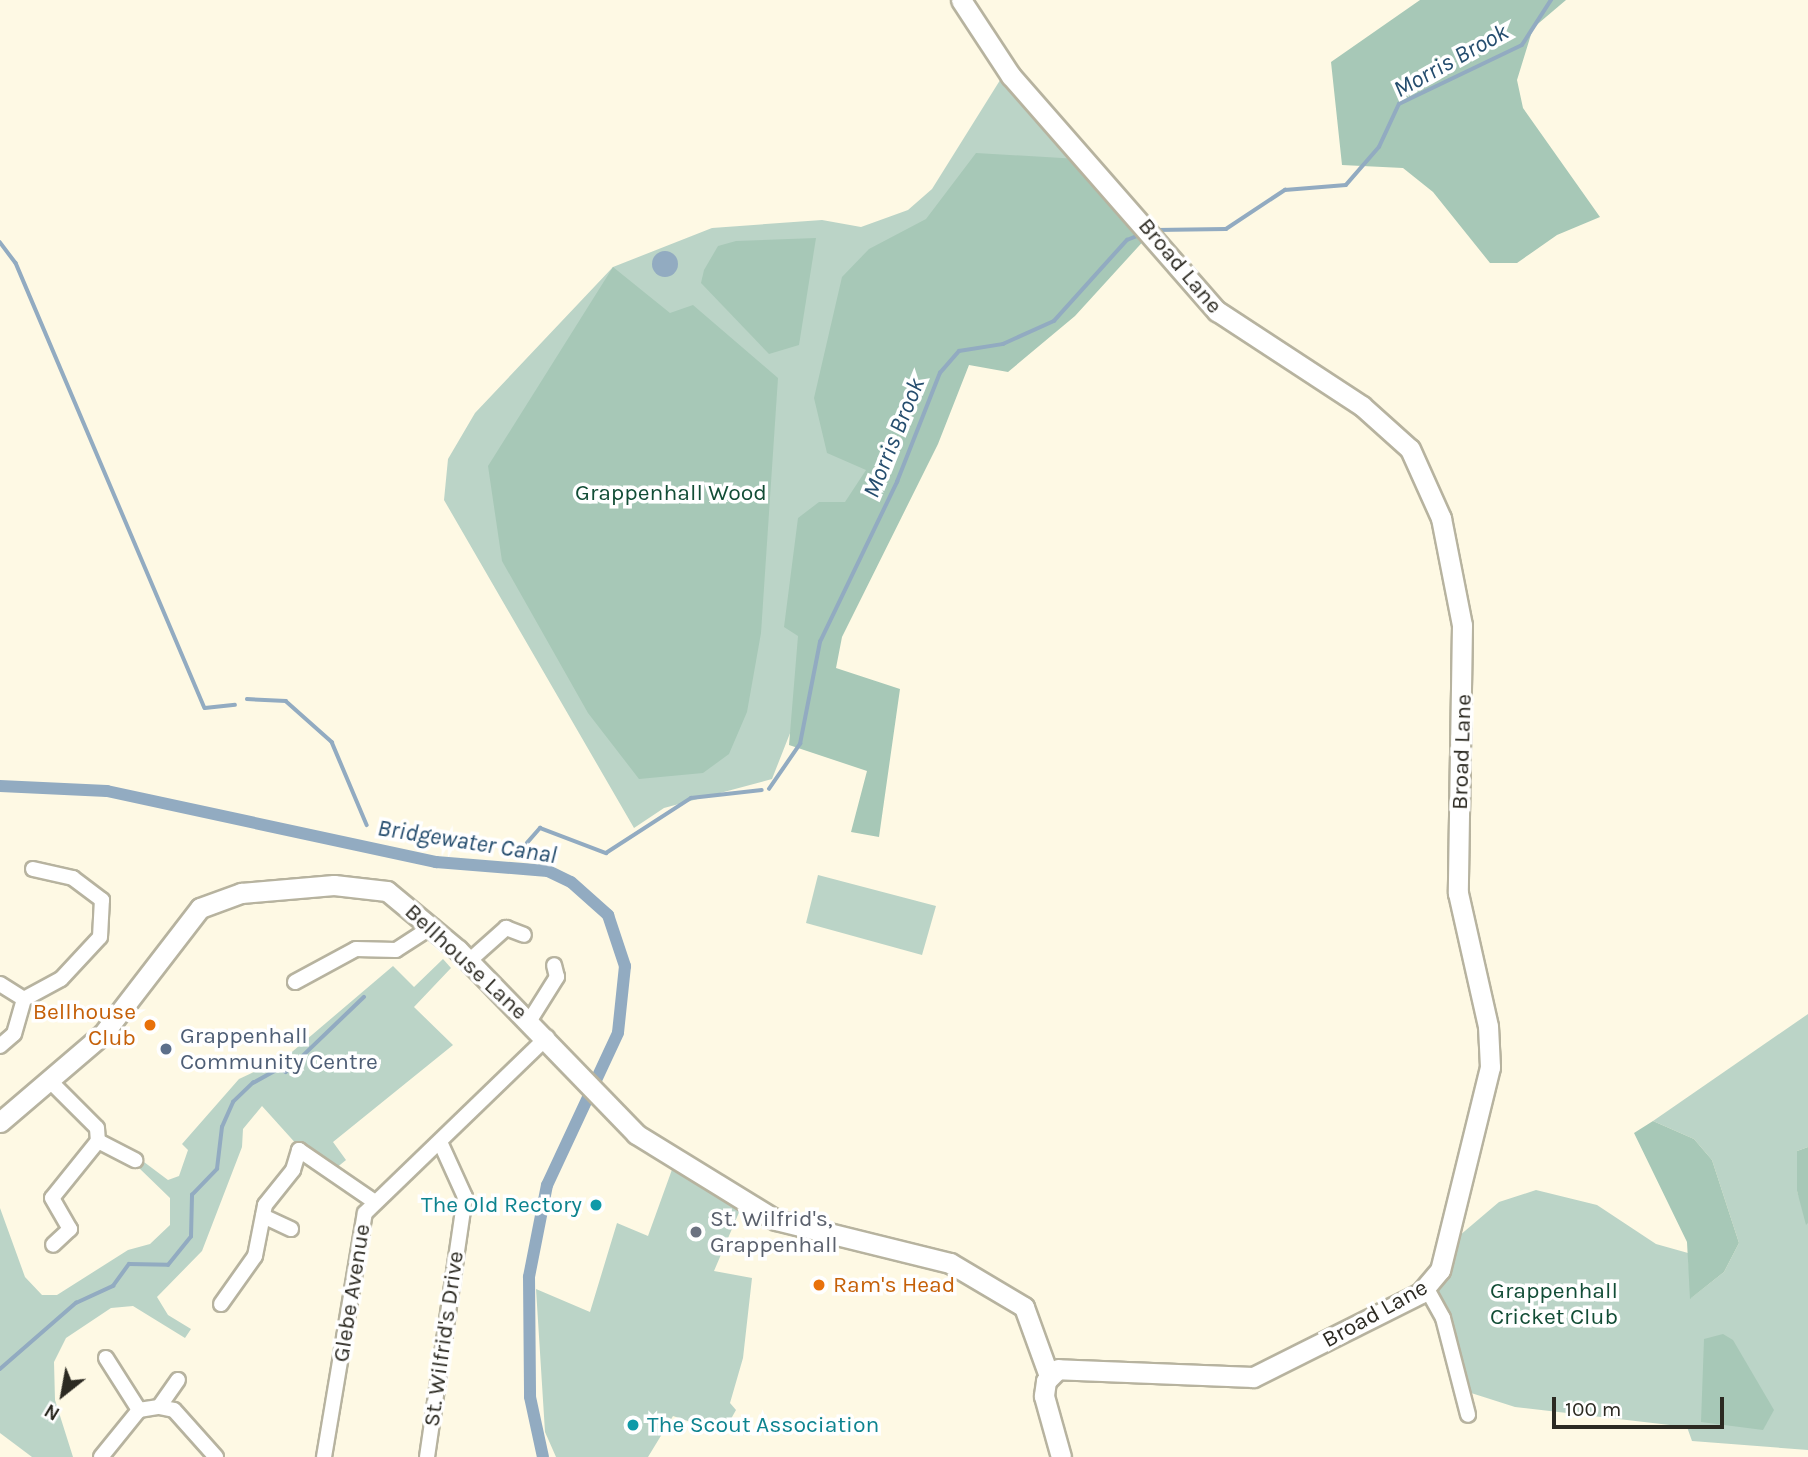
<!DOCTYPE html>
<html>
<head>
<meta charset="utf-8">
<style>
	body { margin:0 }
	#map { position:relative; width:1808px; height:1457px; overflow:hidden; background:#fef9e4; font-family:Karla,sans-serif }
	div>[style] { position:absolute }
	.green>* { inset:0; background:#bbd4c7 }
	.forest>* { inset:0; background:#a7c8b7 }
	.water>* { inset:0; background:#92abc1 }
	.round { border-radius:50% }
	.stream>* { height:3.5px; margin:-1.75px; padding:0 1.75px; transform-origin:1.75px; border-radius:1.75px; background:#92abc1 }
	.canal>* { height:12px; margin:-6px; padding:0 6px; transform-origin:6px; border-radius:6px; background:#92abc1 }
	.roads { filter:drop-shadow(2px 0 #b7b39f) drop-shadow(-2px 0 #b7b39f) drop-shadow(0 2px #b7b39f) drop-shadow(0 -2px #b7b39f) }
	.street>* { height:14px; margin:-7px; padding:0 7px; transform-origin:7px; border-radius:7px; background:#fff }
	.secondary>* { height:19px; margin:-9.5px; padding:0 9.5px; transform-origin:9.5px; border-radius:9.5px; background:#fff }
	.dots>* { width:19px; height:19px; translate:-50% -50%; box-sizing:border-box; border:4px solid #fff; border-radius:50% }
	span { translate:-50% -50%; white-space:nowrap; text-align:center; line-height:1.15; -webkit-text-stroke:7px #fff; paint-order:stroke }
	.street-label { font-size:23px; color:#2c2a22 }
	.park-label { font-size:23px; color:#124d36 }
	.food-label { font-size:23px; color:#c56008 }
	.right { translate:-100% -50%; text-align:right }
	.left { translate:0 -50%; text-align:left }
	.service-label { font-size:23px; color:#4e5e75 }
	.culture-label { font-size:23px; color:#0d838f }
	.worship-label { font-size:23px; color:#5b616d }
	.water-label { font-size:24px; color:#254d6e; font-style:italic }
	.north { position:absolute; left:28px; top:1359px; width:70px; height:70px; -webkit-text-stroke:5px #fff; paint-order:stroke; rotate:211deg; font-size:19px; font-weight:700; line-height:28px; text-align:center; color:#2c2a22 }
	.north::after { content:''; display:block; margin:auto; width:24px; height:32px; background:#2c2a22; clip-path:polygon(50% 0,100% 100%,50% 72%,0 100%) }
	.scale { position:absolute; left:1552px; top:1397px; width:172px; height:32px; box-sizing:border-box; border:4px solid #2c2a22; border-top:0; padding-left:9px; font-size:21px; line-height:24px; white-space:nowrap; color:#2c2a22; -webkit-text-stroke:5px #fff; paint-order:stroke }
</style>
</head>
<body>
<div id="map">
	<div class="green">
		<div style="clip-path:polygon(1002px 77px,1079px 159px,964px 361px,831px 629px,772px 779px,664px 808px,634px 828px,444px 500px,448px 459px,475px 413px,613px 267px,712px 228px,822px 220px,861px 227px,908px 210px,932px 189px)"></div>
		<div style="clip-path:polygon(818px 875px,936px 906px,922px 955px,806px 923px)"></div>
		<div style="clip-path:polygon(443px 959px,451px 968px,414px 1007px,453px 1045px,333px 1142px,346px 1160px,335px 1169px,299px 1147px,262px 1106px,243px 1129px,242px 1147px,202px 1251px,157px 1297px,168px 1315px,191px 1329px,185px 1338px,133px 1306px,111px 1308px,66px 1338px,54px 1362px,55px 1400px,73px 1457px,32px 1457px,0 1433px,0 1208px,25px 1277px,42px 1295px,57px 1295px,128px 1250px,150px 1244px,170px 1225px,170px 1198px,138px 1167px,140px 1159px,168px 1180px,179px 1176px,188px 1150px,182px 1144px,239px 1079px,286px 1057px,393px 966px,414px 987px)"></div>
		<div style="clip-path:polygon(1808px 1014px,1808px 1147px,1797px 1151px,1797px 1191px,1808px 1223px,1808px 1450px,1692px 1441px,1687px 1427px,1515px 1407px,1468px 1392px,1446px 1305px,1436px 1292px,1459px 1236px,1499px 1202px,1536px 1190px,1597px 1205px,1656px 1244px,1688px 1253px,1691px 1298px,1724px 1272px,1739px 1243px,1712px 1160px,1694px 1139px,1653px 1121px)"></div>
		<div style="clip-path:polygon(674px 1164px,743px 1203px,714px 1271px,752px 1278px,743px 1358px,730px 1403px,736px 1410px,723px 1433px,673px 1416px,648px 1457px,556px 1457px,545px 1432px,536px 1289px,590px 1312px,617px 1223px,648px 1236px)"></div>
	</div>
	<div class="forest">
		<div style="clip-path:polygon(1420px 0,1566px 0,1533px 28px,1517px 80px,1523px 108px,1600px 217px,1557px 235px,1517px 263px,1490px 263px,1433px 192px,1403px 168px,1342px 165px,1331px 62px)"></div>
		<div style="clip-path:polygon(976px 153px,1079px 159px,1148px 236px,1075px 316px,1008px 372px,969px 365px,938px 444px,842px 637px,836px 668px,900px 689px,879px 837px,851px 832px,867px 771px,789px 745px,798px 636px,784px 627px,798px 518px,819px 502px,845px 502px,866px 470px,827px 453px,814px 398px,842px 277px,869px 249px,926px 219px)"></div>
		<div style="clip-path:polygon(816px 238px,799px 345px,769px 354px,701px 283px,704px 270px,718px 246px,736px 241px)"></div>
		<div style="clip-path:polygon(613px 267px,670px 313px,693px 305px,778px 378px,761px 633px,747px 712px,729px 754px,703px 773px,639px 779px,588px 713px,502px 561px,488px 466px)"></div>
		<div style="clip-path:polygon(1653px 1121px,1694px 1139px,1712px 1160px,1739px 1243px,1724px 1272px,1690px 1299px,1687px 1242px,1634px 1133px)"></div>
		<div style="clip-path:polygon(1808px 1147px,1808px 1223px,1806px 1225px,1797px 1191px,1797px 1151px)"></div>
		<div style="clip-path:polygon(1723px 1334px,1733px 1340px,1774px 1410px,1763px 1430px,1701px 1422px,1704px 1339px)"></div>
	</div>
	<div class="water">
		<div class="round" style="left:652px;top:251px;width:26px;height:26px"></div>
	</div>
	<div class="stream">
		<div style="left:1156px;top:230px;width:70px;rotate:-0.8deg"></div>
		<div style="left:1226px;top:229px;width:71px;rotate:-33.5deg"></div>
		<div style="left:1285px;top:190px;width:61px;rotate:-4.7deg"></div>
		<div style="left:1346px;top:185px;width:50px;rotate:-49deg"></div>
		<div style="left:1379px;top:147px;width:47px;rotate:-65.1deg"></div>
		<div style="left:1399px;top:104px;width:136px;rotate:-25.6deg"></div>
		<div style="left:1522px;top:45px;width:54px;rotate:-57.2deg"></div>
		<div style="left:0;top:242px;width:26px;rotate:53deg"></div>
		<div style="left:16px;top:263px;width:483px;rotate:67deg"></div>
		<div style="left:205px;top:708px;width:30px;rotate:-6deg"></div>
		<div style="left:247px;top:699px;width:39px;rotate:3deg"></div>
		<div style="left:286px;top:701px;width:62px;rotate:41.7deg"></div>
		<div style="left:332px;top:742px;width:90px;rotate:67.1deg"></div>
		<div style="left:769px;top:789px;width:55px;rotate:-55.4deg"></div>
		<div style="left:800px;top:744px;width:104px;rotate:-78.9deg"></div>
		<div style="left:820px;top:642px;width:178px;rotate:-64.3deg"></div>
		<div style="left:897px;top:482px;width:117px;rotate:-68.5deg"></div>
		<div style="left:940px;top:373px;width:29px;rotate:-49deg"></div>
		<div style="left:959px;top:351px;width:45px;rotate:-9deg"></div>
		<div style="left:1003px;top:344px;width:56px;rotate:-24.3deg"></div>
		<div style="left:1054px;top:321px;width:109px;rotate:-48deg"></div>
		<div style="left:1127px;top:240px;width:16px;rotate:-22deg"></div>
		<div style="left:527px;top:843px;width:20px;rotate:-49deg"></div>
		<div style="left:540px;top:828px;width:71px;rotate:20.7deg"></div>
		<div style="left:606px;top:853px;width:101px;rotate:-32.9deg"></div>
		<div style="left:691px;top:798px;width:71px;rotate:-6.4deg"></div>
		<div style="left:0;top:1369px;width:101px;rotate:-41deg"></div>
		<div style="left:76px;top:1303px;width:41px;rotate:-24.7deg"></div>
		<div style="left:113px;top:1286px;width:27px;rotate:-54deg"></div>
		<div style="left:129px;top:1264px;width:39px;rotate:1deg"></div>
		<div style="left:168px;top:1265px;width:36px;rotate:-51deg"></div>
		<div style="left:191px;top:1237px;width:42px;rotate:-88.6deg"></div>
		<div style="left:192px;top:1195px;width:36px;rotate:-46deg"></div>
		<div style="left:217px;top:1169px;width:42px;rotate:-83.2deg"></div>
		<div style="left:222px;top:1127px;width:27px;rotate:-66deg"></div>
		<div style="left:233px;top:1102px;width:28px;rotate:-44deg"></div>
		<div style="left:253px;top:1083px;width:31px;rotate:-29deg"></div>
		<div style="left:280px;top:1068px;width:7px;rotate:34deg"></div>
		<div style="left:286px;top:1072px;width:108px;rotate:-43.9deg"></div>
	</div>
	<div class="canal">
		<div style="left:0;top:786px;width:107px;rotate:2.7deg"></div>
		<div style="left:107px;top:791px;width:337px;rotate:12.2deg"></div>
		<div style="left:436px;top:862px;width:112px;rotate:4.6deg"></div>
		<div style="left:548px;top:871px;width:25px;rotate:26deg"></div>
		<div style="left:571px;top:882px;width:50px;rotate:41.7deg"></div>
		<div style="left:608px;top:915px;width:54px;rotate:71.6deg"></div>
		<div style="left:625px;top:966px;width:67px;rotate:96deg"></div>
		<div style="left:618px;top:1033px;width:168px;rotate:115deg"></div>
		<div style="left:547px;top:1185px;width:94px;rotate:101.1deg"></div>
		<div style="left:529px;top:1277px;width:120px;rotate:89.5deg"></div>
		<div style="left:530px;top:1397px;width:61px;rotate:77.8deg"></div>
	</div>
	<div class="roads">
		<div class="street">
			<div style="left:469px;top:961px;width:50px;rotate:-41.7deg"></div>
			<div style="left:506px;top:928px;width:19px;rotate:21deg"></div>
			<div style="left:295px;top:982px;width:69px;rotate:-28.4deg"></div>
			<div style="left:356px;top:949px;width:40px;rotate:1.4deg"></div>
			<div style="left:396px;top:950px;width:44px;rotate:-33deg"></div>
			<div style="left:0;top:984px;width:28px;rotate:32deg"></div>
			<div style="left:24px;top:999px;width:42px;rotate:-28.4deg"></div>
			<div style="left:61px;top:979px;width:57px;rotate:-47.1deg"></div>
			<div style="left:100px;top:937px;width:37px;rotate:-87deg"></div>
			<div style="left:102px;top:900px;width:36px;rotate:-143deg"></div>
			<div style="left:73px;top:878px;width:41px;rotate:-167.3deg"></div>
			<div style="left:530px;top:1020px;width:51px;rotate:-57.9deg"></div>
			<div style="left:557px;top:977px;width:12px;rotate:-104deg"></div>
			<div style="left:0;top:1046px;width:18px;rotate:-41deg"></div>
			<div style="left:14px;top:1034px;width:36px;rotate:-74deg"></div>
			<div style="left:50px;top:1081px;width:66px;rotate:45deg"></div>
			<div style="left:97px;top:1128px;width:13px;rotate:86deg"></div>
			<div style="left:98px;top:1141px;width:73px;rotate:128.9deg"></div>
			<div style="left:52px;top:1198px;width:36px;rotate:60deg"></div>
			<div style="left:70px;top:1229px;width:23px;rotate:137deg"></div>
			<div style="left:98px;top:1141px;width:42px;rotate:27.2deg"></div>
			<div style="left:263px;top:1216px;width:31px;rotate:25deg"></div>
			<div style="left:1427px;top:1289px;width:33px;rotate:61deg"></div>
			<div style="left:1443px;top:1318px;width:100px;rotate:75.5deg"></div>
			<div style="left:221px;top:1304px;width:59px;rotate:-54.7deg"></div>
			<div style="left:255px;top:1256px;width:52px;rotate:-78.9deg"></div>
			<div style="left:265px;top:1205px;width:45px;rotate:-51.3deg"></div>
			<div style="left:293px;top:1170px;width:21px;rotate:-73deg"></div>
			<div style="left:299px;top:1150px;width:92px;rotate:34.4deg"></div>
			<div style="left:106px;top:1358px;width:62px;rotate:57.6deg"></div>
			<div style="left:159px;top:1407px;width:33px;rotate:-55deg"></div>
			<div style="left:101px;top:1457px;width:60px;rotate:-51deg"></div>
			<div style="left:139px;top:1410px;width:20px;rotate:-9deg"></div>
			<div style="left:159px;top:1407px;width:15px;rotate:11deg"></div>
			<div style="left:174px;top:1410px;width:63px;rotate:48.2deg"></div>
			<div style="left:324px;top:1457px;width:247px;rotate:-80.5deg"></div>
			<div style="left:365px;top:1213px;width:253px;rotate:-44deg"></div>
			<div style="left:427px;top:1457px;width:263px;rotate:-81.7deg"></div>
			<div style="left:465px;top:1197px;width:60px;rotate:-114.4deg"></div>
		</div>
		<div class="secondary">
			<div style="left:961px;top:0;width:91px;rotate:56.7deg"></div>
			<div style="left:1011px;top:76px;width:313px;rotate:48.8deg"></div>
			<div style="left:1217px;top:311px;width:173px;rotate:33.2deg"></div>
			<div style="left:1362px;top:406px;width:64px;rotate:41.9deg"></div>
			<div style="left:1410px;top:449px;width:76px;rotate:65.8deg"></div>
			<div style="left:1441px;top:518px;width:109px;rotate:78.9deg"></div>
			<div style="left:1462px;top:625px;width:268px;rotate:90.9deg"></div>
			<div style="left:1458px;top:893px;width:136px;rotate:77.3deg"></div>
			<div style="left:1488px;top:1026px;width:41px;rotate:87.2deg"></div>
			<div style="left:1490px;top:1067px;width:209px;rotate:103.8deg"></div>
			<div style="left:1440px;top:1270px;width:30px;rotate:130deg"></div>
			<div style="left:1421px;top:1293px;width:188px;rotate:153.4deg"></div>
			<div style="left:1253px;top:1377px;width:195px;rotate:-177.7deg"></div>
			<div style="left:1058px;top:1369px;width:17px;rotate:135deg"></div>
			<div style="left:1046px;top:1381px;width:15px;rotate:98deg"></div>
			<div style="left:1044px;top:1396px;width:63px;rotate:74.4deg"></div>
			<div style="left:0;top:1122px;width:135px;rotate:-40.5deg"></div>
			<div style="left:103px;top:1034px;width:159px;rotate:-52.4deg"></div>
			<div style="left:200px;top:908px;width:44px;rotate:-20.1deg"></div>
			<div style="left:241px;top:893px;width:93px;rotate:-4.9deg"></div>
			<div style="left:334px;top:885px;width:53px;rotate:6.5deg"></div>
			<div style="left:387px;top:891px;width:92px;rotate:39.7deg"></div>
			<div style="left:458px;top:950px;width:256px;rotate:45.9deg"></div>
			<div style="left:636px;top:1134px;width:164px;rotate:31.6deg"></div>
			<div style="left:776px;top:1220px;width:179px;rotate:13.9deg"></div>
			<div style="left:950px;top:1263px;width:86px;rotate:30.7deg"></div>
			<div style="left:1024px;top:1307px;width:73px;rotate:70.1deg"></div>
		</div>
	</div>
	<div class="dots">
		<div style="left:150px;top:1025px;background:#e8710a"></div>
		<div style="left:166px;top:1049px;background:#5c6f8a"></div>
		<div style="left:596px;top:1205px;background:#0f9aa8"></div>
		<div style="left:696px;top:1232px;background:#6b7280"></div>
		<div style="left:819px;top:1285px;background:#e8710a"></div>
		<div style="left:633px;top:1425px;background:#0f9aa8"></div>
	</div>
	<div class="street-label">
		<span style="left:1180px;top:266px;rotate:50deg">Broad Lane</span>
		<span style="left:1462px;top:752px;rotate:-88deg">Broad Lane</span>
		<span style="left:466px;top:962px;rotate:43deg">Bellhouse Lane</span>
		<span style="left:352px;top:1293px;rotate:-81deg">Glebe Avenue</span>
		<span style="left:1375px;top:1314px;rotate:-29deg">Broad Lane</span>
		<span style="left:444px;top:1339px;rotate:-82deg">St. Wilfrid's Drive</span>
	</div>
	<div class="park-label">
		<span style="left:671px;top:493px">Grappenhall Wood</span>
		<span style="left:1554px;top:1304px">Grappenhall<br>Cricket Club</span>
	</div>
	<div class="food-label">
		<span class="right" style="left:136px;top:1025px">Bellhouse<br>Club</span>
		<span class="left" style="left:833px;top:1285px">Ram's Head</span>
	</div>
	<div class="service-label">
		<span class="left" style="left:180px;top:1049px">Grappenhall<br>Community Centre</span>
	</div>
	<div class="culture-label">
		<span class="right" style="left:582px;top:1205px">The Old Rectory</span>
		<span class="left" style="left:647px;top:1425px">The Scout Association</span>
	</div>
	<div class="worship-label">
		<span class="left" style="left:710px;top:1232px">St. Wilfrid's,<br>Grappenhall</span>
	</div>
	<div class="water-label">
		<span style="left:1451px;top:61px;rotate:-29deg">Morris Brook</span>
		<span style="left:894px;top:438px;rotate:-68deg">Morris Brook</span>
		<span style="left:467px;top:842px;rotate:9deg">Bridgewater Canal</span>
	</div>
	<div class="north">N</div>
	<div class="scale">100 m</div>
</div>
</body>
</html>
